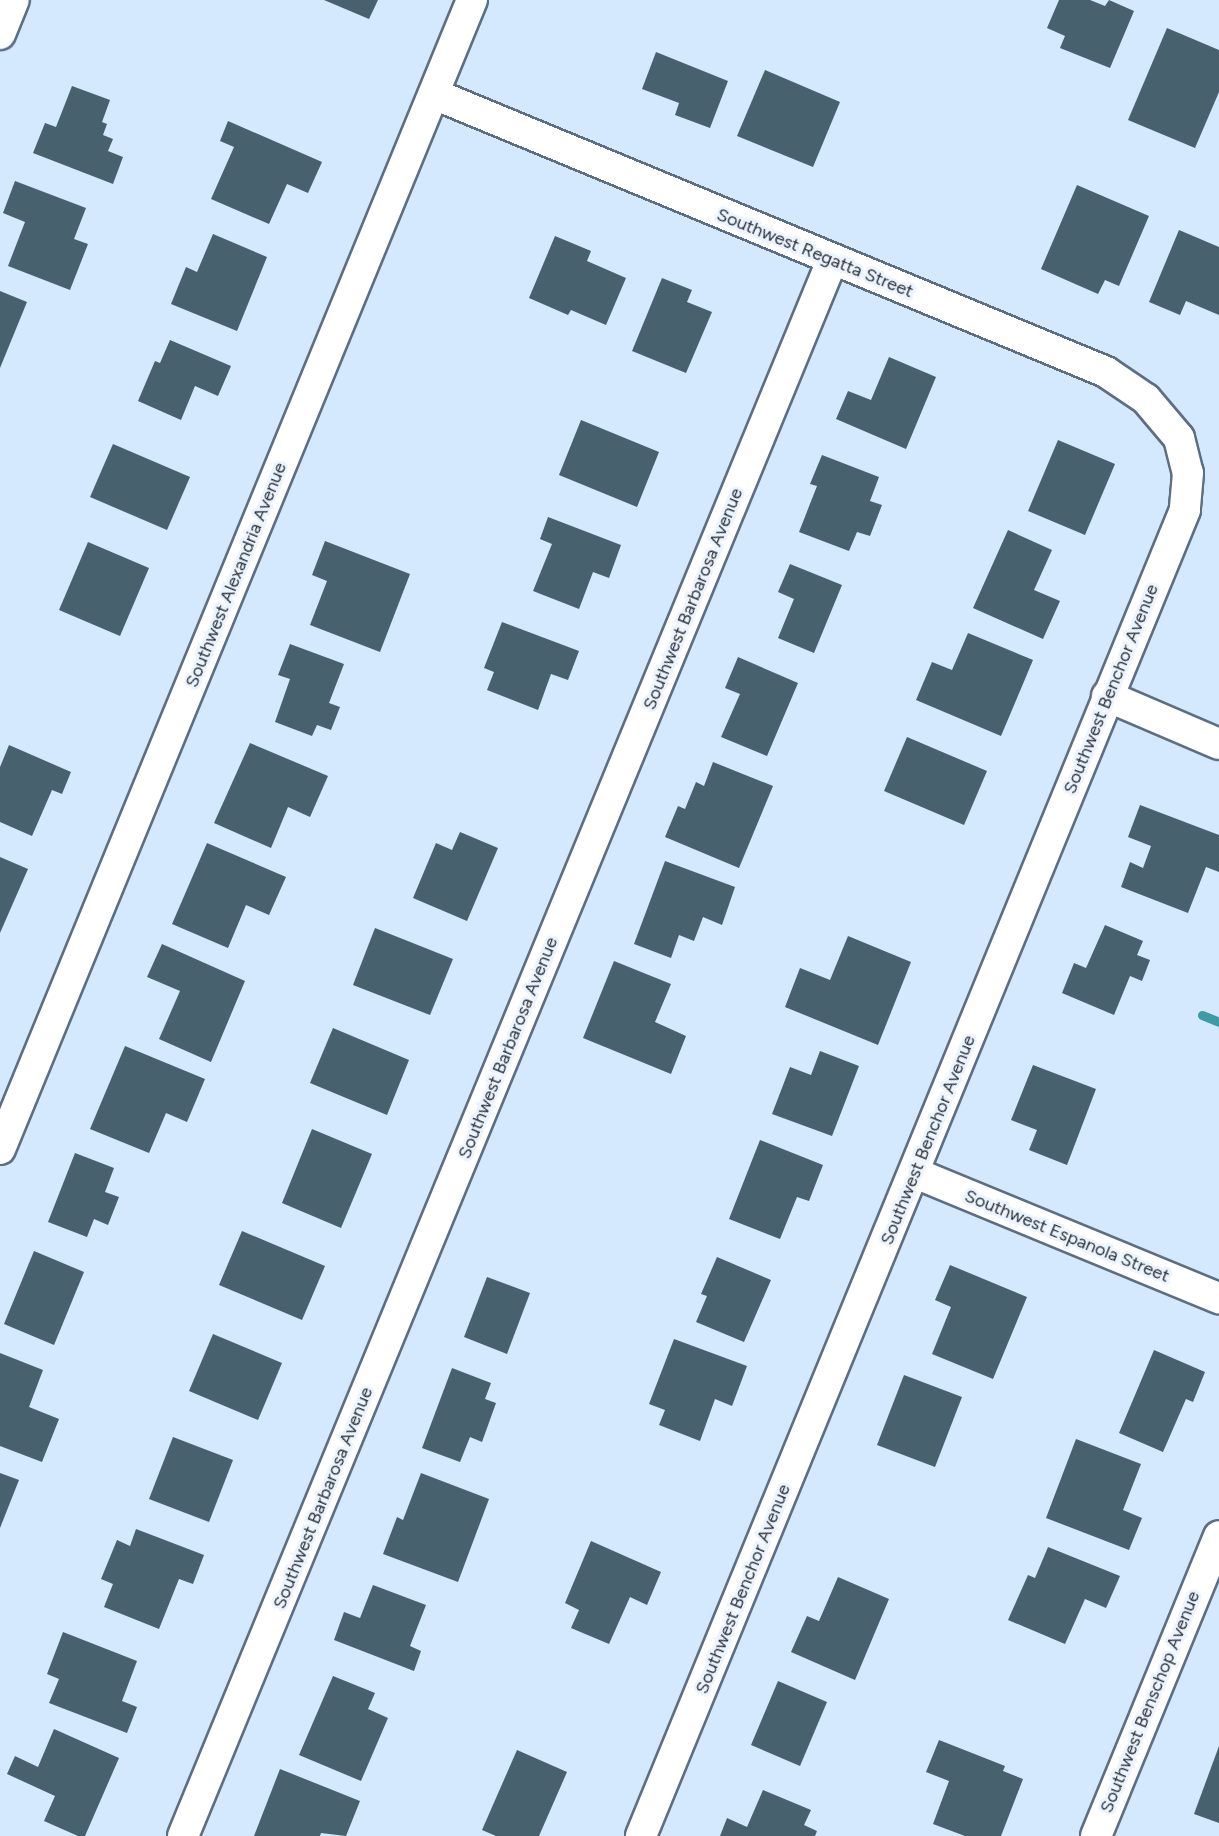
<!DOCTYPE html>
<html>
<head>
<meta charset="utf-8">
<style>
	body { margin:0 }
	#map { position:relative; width:1219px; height:1836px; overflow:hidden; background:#d4e8fe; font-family:Figtree,sans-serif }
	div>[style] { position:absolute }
	.stream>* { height:9px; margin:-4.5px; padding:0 4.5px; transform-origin:4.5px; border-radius:4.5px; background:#3d9ba5 }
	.building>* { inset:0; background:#47616e }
	.roads { filter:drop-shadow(2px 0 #5d6e82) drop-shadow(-2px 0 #5d6e82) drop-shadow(0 2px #5d6e82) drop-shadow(0 -2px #5d6e82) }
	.street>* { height:30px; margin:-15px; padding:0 15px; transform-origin:15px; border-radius:15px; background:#fff }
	span { translate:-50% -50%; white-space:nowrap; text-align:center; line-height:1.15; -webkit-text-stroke:6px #ecf4fd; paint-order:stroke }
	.street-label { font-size:18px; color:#2c333c }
</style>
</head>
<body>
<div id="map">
	<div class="stream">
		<div style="left:1202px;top:1015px;width:18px;rotate:22deg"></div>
	</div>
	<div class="building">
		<div style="clip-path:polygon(324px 0,378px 0,369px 19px)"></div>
		<div style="clip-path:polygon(1059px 0,1090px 0,1105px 6px,1109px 0,1134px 11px,1110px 68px,1060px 48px,1065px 36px,1047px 28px)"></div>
		<div style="clip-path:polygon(1167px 28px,1219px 50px,1219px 92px,1195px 148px,1128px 120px)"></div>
		<div style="clip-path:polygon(656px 52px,728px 81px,710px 128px,675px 115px,679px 103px,642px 89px)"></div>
		<div style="clip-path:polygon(765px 70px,840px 102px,813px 167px,737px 136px)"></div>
		<div style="clip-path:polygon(72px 86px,110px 100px,102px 122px,107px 124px,103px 135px,113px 139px,108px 151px,123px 157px,113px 184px,33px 153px,45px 123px,56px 127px)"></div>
		<div style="clip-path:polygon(228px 121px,322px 162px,308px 193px,287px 184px,269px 224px,211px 199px,234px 147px,220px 141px)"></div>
		<div style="clip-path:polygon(15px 181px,86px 208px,74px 239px,88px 244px,70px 290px,8px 266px,25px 222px,3px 213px)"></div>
		<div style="clip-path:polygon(1077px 185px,1149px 216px,1119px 286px,1105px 280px,1098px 294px,1041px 269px)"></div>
		<div style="clip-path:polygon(1179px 230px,1219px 247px,1219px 315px,1186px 301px,1180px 315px,1149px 302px)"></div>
		<div style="clip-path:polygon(213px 234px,267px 257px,237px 331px,171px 304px,186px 267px,197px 272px)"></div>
		<div style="clip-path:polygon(555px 236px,591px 251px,587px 261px,626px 278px,606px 325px,571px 310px,568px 315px,529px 298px)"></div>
		<div style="clip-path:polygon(662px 278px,692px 290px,687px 302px,712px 312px,686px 373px,632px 351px)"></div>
		<div style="clip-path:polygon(0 291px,27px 302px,0 368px)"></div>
		<div style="clip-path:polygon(170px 340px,231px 366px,218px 396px,195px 386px,181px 420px,138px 401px,155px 361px,160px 363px)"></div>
		<div style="clip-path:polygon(889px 357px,936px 377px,906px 449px,836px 419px,848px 391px,871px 400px)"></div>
		<div style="clip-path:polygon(581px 420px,659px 452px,637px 507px,559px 475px)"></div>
		<div style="clip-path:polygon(1058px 440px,1115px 464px,1085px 535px,1028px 511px)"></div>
		<div style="clip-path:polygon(113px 444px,190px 477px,167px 530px,90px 497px)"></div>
		<div style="clip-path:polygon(822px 455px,879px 477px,870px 501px,882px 505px,870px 536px,857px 532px,849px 551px,799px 532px,817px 486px,810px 484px)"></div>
		<div style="clip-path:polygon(548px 517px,621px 545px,609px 578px,593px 572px,579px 609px,533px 591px,552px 544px,540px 539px)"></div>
		<div style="clip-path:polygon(1008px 530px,1052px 550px,1034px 590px,1060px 601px,1043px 639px,973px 608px)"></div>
		<div style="clip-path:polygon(325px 541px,410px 574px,380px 652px,310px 625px,327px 581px,312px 575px)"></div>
		<div style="clip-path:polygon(88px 542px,149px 568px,120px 636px,59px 610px)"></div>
		<div style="clip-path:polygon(790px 564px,842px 585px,814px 653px,778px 638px,794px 599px,778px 592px)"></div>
		<div style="clip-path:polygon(502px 622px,579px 651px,568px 680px,551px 674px,538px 710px,487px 690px,494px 672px,484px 668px)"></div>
		<div style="clip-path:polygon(968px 633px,1033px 660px,1001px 736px,916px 700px,932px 662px,952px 670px)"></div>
		<div style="clip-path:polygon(290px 644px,344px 664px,329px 703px,340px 707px,331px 730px,317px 725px,312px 736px,275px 722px,290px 679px,278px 675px)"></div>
		<div style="clip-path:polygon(738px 657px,798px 683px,767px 756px,721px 737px,740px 694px,725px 688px)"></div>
		<div style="clip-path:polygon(907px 737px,987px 771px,964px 825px,884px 791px)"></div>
		<div style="clip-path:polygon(250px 743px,328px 776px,310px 817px,288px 807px,271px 848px,214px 823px)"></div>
		<div style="clip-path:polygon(9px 745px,71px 772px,62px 794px,52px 790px,32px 836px,0 822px,0 767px)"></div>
		<div style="clip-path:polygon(713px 762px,773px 786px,739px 868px,665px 837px,678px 806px,685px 809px,696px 782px,704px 786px)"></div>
		<div style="clip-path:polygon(1140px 805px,1219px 835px,1219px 872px,1206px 867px,1188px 913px,1121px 887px,1130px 862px,1143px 868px,1151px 846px,1128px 837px)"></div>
		<div style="clip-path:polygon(460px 832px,498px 848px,467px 921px,413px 898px,436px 843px,452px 850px)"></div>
		<div style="clip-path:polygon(207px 843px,286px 877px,269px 915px,246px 905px,228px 948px,172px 924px)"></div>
		<div style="clip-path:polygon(0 857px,28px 869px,0 933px)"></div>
		<div style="clip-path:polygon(665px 861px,735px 887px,722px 925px,703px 917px,694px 941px,679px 935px,671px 958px,634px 944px)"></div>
		<div style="clip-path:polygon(1105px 925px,1143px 941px,1137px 955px,1150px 960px,1142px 981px,1130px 976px,1114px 1015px,1062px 993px,1074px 963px,1086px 968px)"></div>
		<div style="clip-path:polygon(375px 928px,453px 959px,430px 1015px,353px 985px)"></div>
		<div style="clip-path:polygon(848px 936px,911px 962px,878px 1045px,785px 1007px,800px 968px,830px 980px)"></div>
		<div style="clip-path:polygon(162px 944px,245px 981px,211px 1062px,159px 1039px,180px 991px,147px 977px)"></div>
		<div style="clip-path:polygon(614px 961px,671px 984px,655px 1022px,686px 1036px,671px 1074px,583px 1038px)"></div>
		<div style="clip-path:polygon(333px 1028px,409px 1060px,387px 1115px,310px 1083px)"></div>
		<div style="clip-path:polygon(125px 1046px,205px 1079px,187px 1122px,166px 1113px,149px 1153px,90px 1129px)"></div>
		<div style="clip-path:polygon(820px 1051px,859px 1066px,832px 1136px,772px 1114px,790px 1067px,811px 1075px)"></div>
		<div style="clip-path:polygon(1033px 1065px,1096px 1089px,1067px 1165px,1029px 1150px,1037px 1130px,1011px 1120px)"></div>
		<div style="clip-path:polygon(312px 1129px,372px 1154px,341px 1228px,282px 1203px)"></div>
		<div style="clip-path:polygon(760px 1140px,823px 1165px,809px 1201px,797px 1197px,780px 1239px,729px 1219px)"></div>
		<div style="clip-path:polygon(75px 1153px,114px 1168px,105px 1192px,119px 1197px,108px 1225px,94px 1219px,87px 1237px,48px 1222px)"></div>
		<div style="clip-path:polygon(242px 1231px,325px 1266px,302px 1320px,219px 1285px)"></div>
		<div style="clip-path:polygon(34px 1251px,84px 1272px,54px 1345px,4px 1324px)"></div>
		<div style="clip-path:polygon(717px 1257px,771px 1280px,744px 1342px,696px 1322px,707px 1296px,701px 1294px)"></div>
		<div style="clip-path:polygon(950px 1265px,1027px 1297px,993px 1379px,932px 1354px,951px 1307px,935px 1300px)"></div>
		<div style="clip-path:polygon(487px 1277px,530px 1293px,507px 1354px,464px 1337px)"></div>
		<div style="clip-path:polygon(213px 1334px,282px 1363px,258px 1420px,189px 1391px)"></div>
		<div style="clip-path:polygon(674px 1339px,747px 1366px,732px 1406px,715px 1399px,700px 1441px,659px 1425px,665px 1410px,649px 1404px)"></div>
		<div style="clip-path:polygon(1154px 1350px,1205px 1372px,1193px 1402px,1186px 1399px,1163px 1452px,1119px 1433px)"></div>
		<div style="clip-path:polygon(0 1353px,43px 1370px,29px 1407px,59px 1419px,42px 1462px,0 1446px)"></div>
		<div style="clip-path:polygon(452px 1368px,491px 1383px,485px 1399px,496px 1403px,482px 1442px,470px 1437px,460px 1462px,422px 1448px)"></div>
		<div style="clip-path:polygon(904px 1375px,962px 1397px,935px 1467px,877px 1445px)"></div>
		<div style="clip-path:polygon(173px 1437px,233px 1460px,209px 1522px,149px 1499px)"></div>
		<div style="clip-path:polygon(1076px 1439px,1141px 1464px,1123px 1510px,1142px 1518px,1129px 1550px,1046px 1518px)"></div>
		<div style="clip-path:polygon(0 1473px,19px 1480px,0 1528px)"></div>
		<div style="clip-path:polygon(421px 1473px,489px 1499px,458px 1582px,383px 1554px,397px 1517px,403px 1520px)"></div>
		<div style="clip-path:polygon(136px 1529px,204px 1555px,193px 1584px,179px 1579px,159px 1629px,104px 1607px,113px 1584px,101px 1579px,117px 1540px,130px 1546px)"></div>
		<div style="clip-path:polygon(591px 1541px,661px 1572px,647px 1605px,630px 1597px,609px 1644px,571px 1628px,579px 1610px,565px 1603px)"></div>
		<div style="clip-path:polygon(1048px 1547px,1120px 1576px,1106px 1608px,1085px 1599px,1065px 1644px,1008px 1620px,1028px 1575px,1035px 1578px)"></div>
		<div style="clip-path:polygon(838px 1577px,889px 1599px,855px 1680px,791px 1652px,807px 1616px,819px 1621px)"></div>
		<div style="clip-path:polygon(373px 1585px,426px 1605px,410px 1646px,421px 1651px,414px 1671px,334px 1640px,344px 1612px,360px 1618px)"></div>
		<div style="clip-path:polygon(63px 1632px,137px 1661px,122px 1701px,137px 1707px,127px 1733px,49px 1703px,59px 1679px,47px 1674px)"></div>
		<div style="clip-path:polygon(333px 1676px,375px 1693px,368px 1709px,388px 1718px,361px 1781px,299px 1755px)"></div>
		<div style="clip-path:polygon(778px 1681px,827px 1702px,800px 1766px,751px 1745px)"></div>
		<div style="clip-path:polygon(54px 1729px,119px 1758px,85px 1836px,78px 1836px,44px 1821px,55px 1796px,7px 1774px,15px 1756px,38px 1767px)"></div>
		<div style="clip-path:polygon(939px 1740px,1005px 1766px,1003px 1771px,1023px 1779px,1001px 1836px,965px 1836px,933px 1824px,949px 1781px,926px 1772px)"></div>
		<div style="clip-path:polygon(1219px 1746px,1219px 1823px,1194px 1814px)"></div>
		<div style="clip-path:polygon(517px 1750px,567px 1772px,539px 1836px,496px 1836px,482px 1830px)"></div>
		<div style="clip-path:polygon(280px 1769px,360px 1801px,346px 1836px,321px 1833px,320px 1836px,254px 1836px)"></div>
		<div style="clip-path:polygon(763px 1790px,811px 1810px,804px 1825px,817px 1831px,815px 1836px,720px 1836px,727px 1818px,747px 1827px)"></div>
	</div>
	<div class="roads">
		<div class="street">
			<div style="left:0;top:34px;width:37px;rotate:-68deg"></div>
			<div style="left:434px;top:94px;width:727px;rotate:22.47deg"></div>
			<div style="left:1106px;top:372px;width:48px;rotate:34deg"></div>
			<div style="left:1146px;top:399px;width:51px;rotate:49.8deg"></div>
			<div style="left:1179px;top:438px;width:36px;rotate:76deg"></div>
			<div style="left:1188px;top:473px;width:37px;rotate:95deg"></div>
			<div style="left:1185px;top:510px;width:1433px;rotate:112.31deg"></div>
			<div style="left:1107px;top:696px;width:122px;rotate:23.2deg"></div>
			<div style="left:0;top:1149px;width:1242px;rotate:-67.67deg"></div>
			<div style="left:915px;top:1173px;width:329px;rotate:22.4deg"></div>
			<div style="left:183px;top:1836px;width:1703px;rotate:-67.61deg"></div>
			<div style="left:1096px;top:1836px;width:324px;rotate:-67.7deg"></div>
		</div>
	</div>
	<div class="street-label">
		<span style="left:815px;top:253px;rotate:22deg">Southwest Regatta Street</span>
		<span style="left:236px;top:575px;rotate:-68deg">Southwest Alexandria Avenue</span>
		<span style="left:693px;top:599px;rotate:-68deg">Southwest Barbarosa Avenue</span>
		<span style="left:1111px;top:689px;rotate:-68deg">Southwest Benchor Avenue</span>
		<span style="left:508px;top:1048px;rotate:-68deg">Southwest Barbarosa Avenue</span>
		<span style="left:928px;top:1140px;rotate:-68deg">Southwest Benchor Avenue</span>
		<span style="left:1067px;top:1236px;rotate:22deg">Southwest Espanola Street</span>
		<span style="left:323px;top:1498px;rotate:-68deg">Southwest Barbarosa Avenue</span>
		<span style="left:743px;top:1589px;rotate:-68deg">Southwest Benchor Avenue</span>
		<span style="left:1150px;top:1702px;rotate:-68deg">Southwest Benschop Avenue</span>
	</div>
</div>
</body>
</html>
